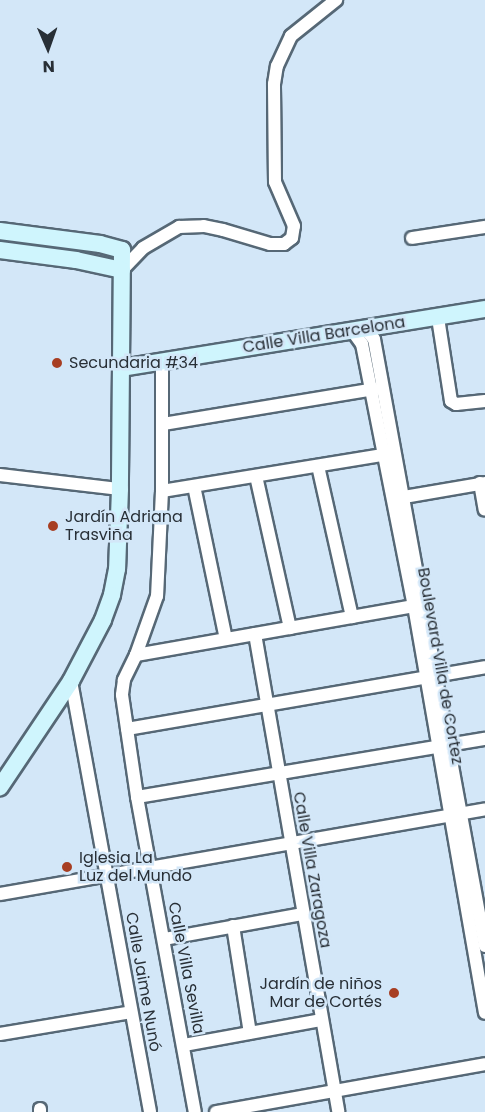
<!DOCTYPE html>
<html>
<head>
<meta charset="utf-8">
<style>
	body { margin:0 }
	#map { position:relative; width:485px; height:1112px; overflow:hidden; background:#d3e7f8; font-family:Poppins,sans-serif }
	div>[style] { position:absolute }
	.roads { filter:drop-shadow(2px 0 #566876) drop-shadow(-2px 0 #566876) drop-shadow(0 2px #566876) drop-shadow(0 -2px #566876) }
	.street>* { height:12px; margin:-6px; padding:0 6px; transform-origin:6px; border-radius:6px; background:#fff }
	.secondary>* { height:16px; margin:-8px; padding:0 8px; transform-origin:8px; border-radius:8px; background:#cff5fd }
	.dots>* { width:16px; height:16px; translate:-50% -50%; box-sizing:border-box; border:3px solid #d3e7f8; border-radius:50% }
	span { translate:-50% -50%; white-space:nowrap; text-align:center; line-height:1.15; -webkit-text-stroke:5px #d3e7f8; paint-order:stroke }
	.street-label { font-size:16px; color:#282f36 }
	.poi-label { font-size:16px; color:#282f36 }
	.left { translate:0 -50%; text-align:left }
	.right { translate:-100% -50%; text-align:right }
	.north { position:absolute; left:18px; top:18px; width:60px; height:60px; -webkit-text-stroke:4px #d3e7f8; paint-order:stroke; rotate:178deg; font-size:16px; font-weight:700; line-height:24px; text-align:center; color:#282f36 }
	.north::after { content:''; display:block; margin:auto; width:21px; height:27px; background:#282f36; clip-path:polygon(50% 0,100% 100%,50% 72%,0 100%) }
</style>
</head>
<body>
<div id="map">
	<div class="roads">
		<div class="street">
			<div style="left:412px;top:238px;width:74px;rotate:-8.6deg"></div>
			<div style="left:122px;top:270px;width:30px;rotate:-46deg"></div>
			<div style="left:143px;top:248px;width:42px;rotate:-30.3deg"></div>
			<div style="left:179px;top:227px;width:25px;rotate:-2deg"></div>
			<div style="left:204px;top:226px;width:19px;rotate:12deg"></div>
			<div style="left:223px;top:230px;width:49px;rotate:16.6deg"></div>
			<div style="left:270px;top:244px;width:14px"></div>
			<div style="left:284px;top:244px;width:10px;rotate:-37deg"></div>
			<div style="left:292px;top:238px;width:12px;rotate:-81deg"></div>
			<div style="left:294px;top:226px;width:48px;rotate:-113.4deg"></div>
			<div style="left:275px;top:182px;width:98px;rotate:-90.6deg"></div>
			<div style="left:274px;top:84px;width:18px;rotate:-81deg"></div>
			<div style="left:277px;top:66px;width:33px;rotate:-65deg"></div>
			<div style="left:291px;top:36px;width:58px;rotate:-38.7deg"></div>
			<div style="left:438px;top:318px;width:84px;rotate:81.1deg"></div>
			<div style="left:451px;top:401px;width:6px;rotate:31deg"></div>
			<div style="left:456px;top:404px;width:29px;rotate:-6deg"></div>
			<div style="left:364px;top:328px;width:15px;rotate:48deg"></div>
			<div style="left:374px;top:339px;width:617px;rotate:79.64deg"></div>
			<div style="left:351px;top:329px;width:19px;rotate:54deg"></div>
			<div style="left:362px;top:344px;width:267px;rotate:78.8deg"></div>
			<div style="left:414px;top:606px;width:413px;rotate:80.1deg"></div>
			<div style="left:162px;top:361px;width:130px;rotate:90deg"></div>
			<div style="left:162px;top:491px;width:105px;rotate:92.7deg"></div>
			<div style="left:157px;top:596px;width:63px;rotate:109.6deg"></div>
			<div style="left:136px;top:655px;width:28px;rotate:116deg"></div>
			<div style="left:124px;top:680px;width:15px;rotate:98deg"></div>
			<div style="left:122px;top:695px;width:103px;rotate:81.6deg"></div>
			<div style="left:137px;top:797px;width:320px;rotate:79.6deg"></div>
			<div style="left:163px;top:424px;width:214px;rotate:-9.4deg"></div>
			<div style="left:318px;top:466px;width:155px;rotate:77.3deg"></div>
			<div style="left:0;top:475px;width:121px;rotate:6.7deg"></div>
			<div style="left:256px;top:476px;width:156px;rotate:77.4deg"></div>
			<div style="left:480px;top:483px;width:27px;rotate:80deg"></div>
			<div style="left:194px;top:486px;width:156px;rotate:78.2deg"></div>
			<div style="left:162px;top:491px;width:230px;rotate:-9.3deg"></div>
			<div style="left:404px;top:497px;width:82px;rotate:-9.8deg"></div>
			<div style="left:255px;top:634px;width:485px;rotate:80.1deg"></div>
			<div style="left:136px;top:655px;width:288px;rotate:-10deg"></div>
			<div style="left:71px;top:681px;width:438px;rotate:79.6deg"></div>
			<div style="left:127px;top:729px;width:363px;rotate:-9.8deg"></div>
			<div style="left:137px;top:797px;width:353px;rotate:-9.5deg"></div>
			<div style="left:0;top:894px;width:492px;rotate:-9.9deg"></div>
			<div style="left:233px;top:926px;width:108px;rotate:81deg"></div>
			<div style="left:164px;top:939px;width:141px;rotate:-10.2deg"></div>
			<div style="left:0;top:1034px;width:133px;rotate:-9.5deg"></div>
			<div style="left:184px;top:1045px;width:140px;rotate:-10.3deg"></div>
			<div style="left:40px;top:1109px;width:3px;rotate:90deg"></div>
			<div style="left:216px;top:1112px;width:273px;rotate:-10.1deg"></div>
		</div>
		<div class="secondary">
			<div style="left:0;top:231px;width:101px;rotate:7.4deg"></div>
			<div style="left:100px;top:244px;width:23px;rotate:15deg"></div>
			<div style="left:122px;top:250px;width:239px;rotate:90.5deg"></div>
			<div style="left:120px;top:489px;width:80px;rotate:92.1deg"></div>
			<div style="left:117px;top:569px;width:26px;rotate:101deg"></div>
			<div style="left:112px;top:595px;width:27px;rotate:110deg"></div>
			<div style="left:103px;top:620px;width:69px;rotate:117.7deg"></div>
			<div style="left:71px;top:681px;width:128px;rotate:123.8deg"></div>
			<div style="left:0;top:250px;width:77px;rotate:7.5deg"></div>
			<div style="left:76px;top:260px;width:47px;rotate:12.3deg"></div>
			<div style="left:121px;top:368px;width:369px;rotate:-9.2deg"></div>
		</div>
	</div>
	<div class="dots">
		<div style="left:57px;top:363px;background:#a73e22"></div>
		<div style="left:53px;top:526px;background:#a73e22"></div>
		<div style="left:67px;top:867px;background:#a73e22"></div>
		<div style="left:394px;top:993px;background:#a73e22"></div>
	</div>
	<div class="street-label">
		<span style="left:324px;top:335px;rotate:-9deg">Calle Villa Barcelona</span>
		<span style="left:440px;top:666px;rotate:80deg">Boulevard Villa de Cortez</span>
		<span style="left:312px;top:870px;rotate:80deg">Calle Villa Zaragoza</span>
		<span style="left:186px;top:968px;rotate:79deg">Calle Villa Sevilla</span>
		<span style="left:143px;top:982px;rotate:80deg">Calle Jaime Nunó</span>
	</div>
	<div class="poi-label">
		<span class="left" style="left:69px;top:363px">Secundaria #34</span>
		<span class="left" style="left:65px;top:526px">Jardín Adriana<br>Trasviña</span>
		<span class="left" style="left:79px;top:867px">Iglesia La<br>Luz del Mundo</span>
		<span class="right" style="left:382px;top:993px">Jardín de niños<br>Mar de Cortés</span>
	</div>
	<div class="north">N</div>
</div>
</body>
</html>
